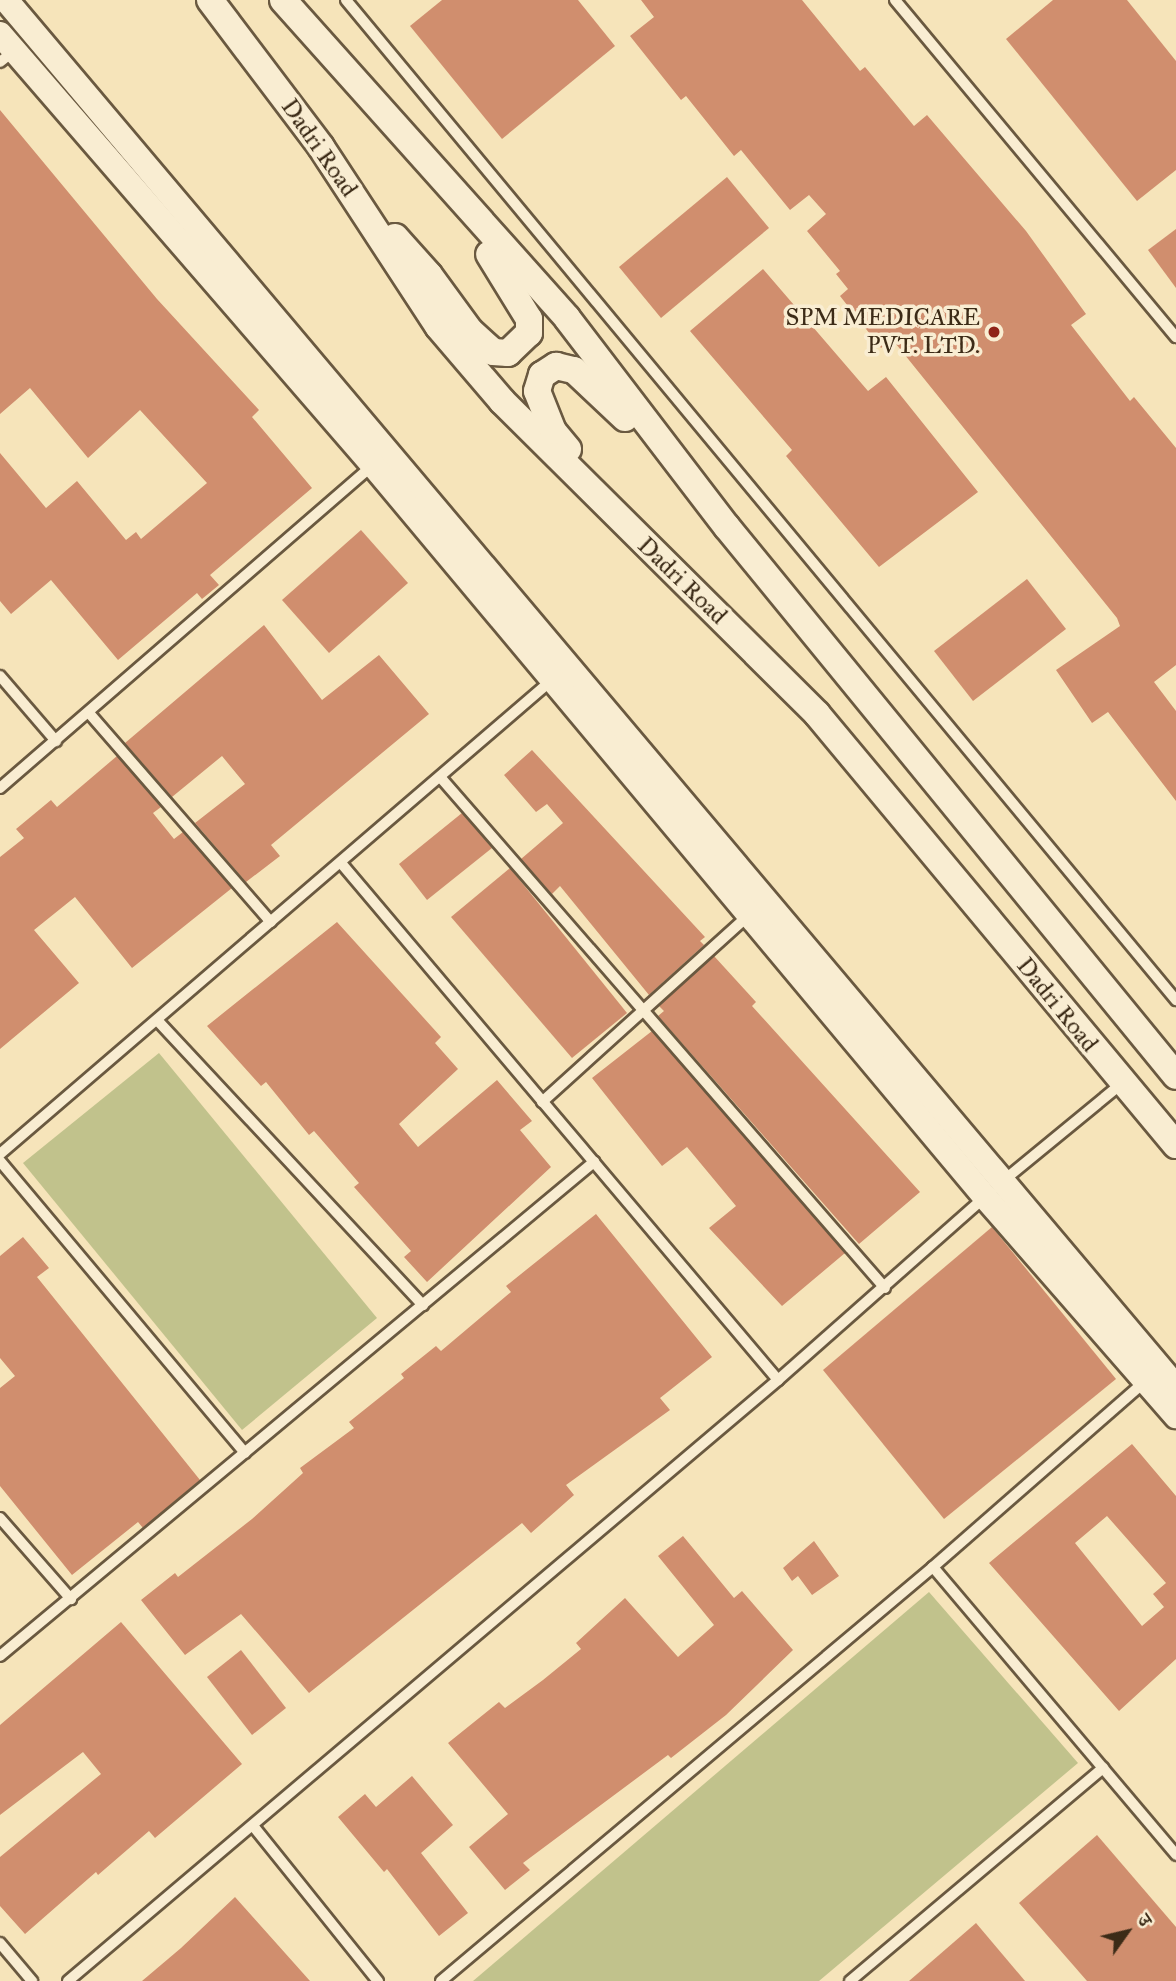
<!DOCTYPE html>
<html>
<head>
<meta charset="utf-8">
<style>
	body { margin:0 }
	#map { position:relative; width:1176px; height:1981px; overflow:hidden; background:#f6e4ba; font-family:"IM FELL Great Primer","Noto Serif Devanagari",serif }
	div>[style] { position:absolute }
	.green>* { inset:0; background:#c1c28c }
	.building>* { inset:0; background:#d08e6e }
	.roads { filter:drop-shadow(2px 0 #6a5940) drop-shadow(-2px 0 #6a5940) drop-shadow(0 2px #6a5940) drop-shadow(0 -2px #6a5940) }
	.service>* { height:10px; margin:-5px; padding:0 5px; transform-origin:5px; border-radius:5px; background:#f9edd2 }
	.tertiary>* { height:24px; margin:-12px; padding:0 12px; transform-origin:12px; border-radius:12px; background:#f9edd2 }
	.secondary>* { height:26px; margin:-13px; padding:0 13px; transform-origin:13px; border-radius:13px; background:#f9edd2 }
	.dots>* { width:19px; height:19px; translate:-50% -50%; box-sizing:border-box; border:4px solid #f9edd2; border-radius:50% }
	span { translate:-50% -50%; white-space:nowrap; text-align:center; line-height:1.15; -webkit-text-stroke:7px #f9edd2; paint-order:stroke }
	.street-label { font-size:24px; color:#3c2b17 }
	.poi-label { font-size:24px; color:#3c2b17 }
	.right { translate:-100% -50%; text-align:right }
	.north { position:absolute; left:1092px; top:1897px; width:70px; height:70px; -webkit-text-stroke:5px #f9edd2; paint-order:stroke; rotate:56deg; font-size:19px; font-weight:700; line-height:28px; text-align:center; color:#3c2b17 }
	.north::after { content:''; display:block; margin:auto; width:24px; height:32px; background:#3c2b17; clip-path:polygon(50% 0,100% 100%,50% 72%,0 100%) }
</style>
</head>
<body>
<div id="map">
	<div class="green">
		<div style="clip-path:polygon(159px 1053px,377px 1318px,242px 1430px,23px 1163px)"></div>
		<div style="clip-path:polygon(929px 1592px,1078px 1763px,819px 1981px,473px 1981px)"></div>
	</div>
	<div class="building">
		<div style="clip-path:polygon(442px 0,578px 0,615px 46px,502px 139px,410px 26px)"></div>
		<div style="clip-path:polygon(641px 0,802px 0,860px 71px,865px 67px,914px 126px,927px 115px,1026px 231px,1086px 314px,1071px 325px,1130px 401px,1134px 397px,1176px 448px,1176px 665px,1154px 682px,1176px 711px,1176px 801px,1108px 712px,1092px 723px,1056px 670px,1120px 626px,1117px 618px,892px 339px,881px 348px,840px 296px,848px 289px,836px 274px,840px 271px,807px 231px,826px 214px,809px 195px,790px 210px,741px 150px,734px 156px,686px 96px,681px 100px,630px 36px,654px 17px)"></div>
		<div style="clip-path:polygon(1053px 0,1127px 0,1176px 61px,1176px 170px,1137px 201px,1006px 39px)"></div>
		<div style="clip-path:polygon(0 110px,157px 299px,259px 410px,252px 417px,312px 488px,210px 575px,219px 585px,202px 599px,197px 593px,118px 660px,51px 580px,11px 614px,0 601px,0 453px,46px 508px,77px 481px,126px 540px,136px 532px,141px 539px,207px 483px,140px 410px,88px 458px,30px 388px,0 414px)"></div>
		<div style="clip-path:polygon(727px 177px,769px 228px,661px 318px,619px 267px)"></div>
		<div style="clip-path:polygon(1176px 229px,1176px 288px,1148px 250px)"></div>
		<div style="clip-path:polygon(763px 269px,868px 391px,886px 377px,978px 492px,879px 567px,786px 456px,792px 450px,690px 331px)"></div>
		<div style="clip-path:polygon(361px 530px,408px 583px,329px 653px,282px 600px)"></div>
		<div style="clip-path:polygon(1027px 579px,1066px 629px,973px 701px,934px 651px)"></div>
		<div style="clip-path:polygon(264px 625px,322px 700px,379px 655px,429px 714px,271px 845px,280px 856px,246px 882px,195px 823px,245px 784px,222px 756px,172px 797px,125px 743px)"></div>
		<div style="clip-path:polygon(532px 750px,705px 937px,700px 941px,704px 945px,649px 995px,560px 886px,552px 894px,521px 859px,563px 823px,547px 804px,536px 812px,504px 775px)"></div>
		<div style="clip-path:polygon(117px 756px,161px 807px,153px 813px,174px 839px,183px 832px,232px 888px,132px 968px,75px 897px,34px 930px,79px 983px,0 1049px,0 857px,24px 838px,16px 829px,51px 800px,57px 807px)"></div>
		<div style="clip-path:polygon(462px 813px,492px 848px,427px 900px,399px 864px)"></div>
		<div style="clip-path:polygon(510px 868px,627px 1013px,572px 1058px,451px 917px)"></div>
		<div style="clip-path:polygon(337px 922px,441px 1037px,435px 1043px,458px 1069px,399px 1124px,418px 1147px,497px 1080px,532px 1121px,520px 1130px,551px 1167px,427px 1282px,404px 1257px,411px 1251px,354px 1187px,359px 1183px,314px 1131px,309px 1135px,266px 1082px,261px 1086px,207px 1026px)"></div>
		<div style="clip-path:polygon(714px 956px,756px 1002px,752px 1006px,920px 1192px,859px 1244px,658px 1016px,664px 1011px,659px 1006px)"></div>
		<div style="clip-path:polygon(652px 1031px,845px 1253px,782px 1306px,709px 1228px,736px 1206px,687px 1147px,662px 1166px,592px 1078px)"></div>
		<div style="clip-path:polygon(596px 1214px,712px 1357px,660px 1398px,670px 1410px,566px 1485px,574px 1495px,531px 1533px,522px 1523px,309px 1693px,241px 1614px,185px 1655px,141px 1600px,175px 1573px,178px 1577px,252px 1519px,303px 1473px,300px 1468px,354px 1428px,349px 1422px,404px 1378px,401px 1374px,436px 1346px,441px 1351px,511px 1292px,506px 1286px)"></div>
		<div style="clip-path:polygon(992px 1227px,1116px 1379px,944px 1519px,823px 1370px)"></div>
		<div style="clip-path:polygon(23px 1237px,49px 1268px,37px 1277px,200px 1480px,143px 1528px,138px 1522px,72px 1575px,0 1486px,0 1388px,15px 1376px,0 1358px,0 1256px)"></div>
		<div style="clip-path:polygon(evenodd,1132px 1444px,1176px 1496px,1176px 1659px,1119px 1711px,989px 1563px,1132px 1444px,1107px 1516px,1166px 1583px,1153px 1594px,1164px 1607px,1142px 1626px,1075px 1543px,1107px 1516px)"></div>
		<div style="clip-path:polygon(683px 1536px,734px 1598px,742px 1591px,793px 1650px,726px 1715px,671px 1758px,668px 1755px,523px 1863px,530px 1870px,505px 1890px,469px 1847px,508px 1814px,448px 1743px,499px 1702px,505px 1708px,543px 1680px,581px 1649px,576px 1643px,625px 1598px,678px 1657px,714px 1625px,658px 1556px)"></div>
		<div style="clip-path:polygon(814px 1541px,839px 1576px,812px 1595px,798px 1576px,792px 1581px,783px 1568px)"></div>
		<div style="clip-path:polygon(121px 1622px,242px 1764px,155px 1838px,149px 1831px,98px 1875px,96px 1872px,25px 1934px,0 1906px,0 1857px,101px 1774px,83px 1752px,0 1815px,0 1725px)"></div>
		<div style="clip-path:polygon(241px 1650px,286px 1708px,252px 1735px,207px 1677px)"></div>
		<div style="clip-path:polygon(412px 1776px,453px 1825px,421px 1853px,468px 1913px,439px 1936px,387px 1869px,384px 1872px,338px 1817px,365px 1794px,376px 1807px)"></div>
		<div style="clip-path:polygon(1097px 1835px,1176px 1927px,1176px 1981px,1087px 1981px,1019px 1903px)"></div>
		<div style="clip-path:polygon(235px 1897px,310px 1981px,142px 1981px,181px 1948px)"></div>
		<div style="clip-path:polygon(976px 1923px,1025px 1981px,909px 1981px)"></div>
	</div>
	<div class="roads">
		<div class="service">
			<div style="left:346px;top:0;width:1300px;rotate:50.31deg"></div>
			<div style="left:895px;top:0;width:439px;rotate:50.2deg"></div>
			<div style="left:0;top:62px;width:19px;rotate:-39deg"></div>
			<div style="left:0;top:676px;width:86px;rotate:49.3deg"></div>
			<div style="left:89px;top:713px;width:277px;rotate:49deg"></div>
			<div style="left:441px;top:778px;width:676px;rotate:48.96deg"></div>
			<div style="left:0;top:788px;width:493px;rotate:-40.9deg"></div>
			<div style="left:341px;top:863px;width:677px;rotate:49.79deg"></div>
			<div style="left:157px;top:1020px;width:390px;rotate:47deg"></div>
			<div style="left:542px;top:1102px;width:280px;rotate:-42.1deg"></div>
			<div style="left:0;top:1154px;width:729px;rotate:-40.66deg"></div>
			<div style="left:0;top:1161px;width:381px;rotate:50deg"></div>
			<div style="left:1003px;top:1181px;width:153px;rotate:-39.4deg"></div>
			<div style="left:0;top:1518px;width:108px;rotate:48.8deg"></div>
			<div style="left:933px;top:1567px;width:377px;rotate:49.8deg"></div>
			<div style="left:0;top:1656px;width:773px;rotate:-39.75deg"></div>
			<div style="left:254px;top:1827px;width:198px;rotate:51.2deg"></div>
			<div style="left:0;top:1943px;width:50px;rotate:49.9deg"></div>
			<div style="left:68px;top:1981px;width:930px;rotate:-40.25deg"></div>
			<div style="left:778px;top:1380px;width:275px;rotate:-41.5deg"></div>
			<div style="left:441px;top:1981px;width:643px;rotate:-40.08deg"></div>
			<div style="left:933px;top:1567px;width:281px;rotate:-41.2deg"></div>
			<div style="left:850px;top:1981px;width:331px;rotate:-40.1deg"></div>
		</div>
		<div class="tertiary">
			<div style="left:6px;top:0;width:1815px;rotate:49.85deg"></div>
			<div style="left:0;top:34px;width:570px;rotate:49.13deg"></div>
			<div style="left:373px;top:465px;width:954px;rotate:50.1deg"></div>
			<div style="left:985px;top:1197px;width:291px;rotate:48.9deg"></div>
		</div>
		<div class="secondary">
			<div style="left:210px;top:0;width:184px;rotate:52.9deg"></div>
			<div style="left:321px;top:147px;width:214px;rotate:56.8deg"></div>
			<div style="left:438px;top:326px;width:99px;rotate:49.5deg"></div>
			<div style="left:502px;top:401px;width:444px;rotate:44.8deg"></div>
			<div style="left:817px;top:714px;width:561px;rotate:50.21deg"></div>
			<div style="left:283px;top:0;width:426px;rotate:48.2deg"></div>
			<div style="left:567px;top:318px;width:263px;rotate:52.6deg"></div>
			<div style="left:727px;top:527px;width:709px;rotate:50.72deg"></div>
			<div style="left:395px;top:237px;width:51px;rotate:48.2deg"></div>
			<div style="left:429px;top:275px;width:69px;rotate:53.8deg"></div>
			<div style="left:470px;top:331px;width:31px;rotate:42deg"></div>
			<div style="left:493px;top:352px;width:15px;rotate:4deg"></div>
			<div style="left:508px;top:353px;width:29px;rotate:-44deg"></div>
			<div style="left:529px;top:333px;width:14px;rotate:-90deg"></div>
			<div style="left:529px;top:319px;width:76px;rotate:-121.6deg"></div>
			<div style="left:568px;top:449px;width:23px;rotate:-130deg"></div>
			<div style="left:553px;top:431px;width:43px;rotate:-111.8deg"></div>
			<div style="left:537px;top:391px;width:17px;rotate:-73deg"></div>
			<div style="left:542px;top:375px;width:17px;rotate:-33deg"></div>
			<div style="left:556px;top:366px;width:18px;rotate:13deg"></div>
			<div style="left:574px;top:370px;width:70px;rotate:43.3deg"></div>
		</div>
	</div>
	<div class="dots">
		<div style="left:994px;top:332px;background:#8f2418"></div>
	</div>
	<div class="street-label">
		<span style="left:319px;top:148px;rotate:55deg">Dadri Road</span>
		<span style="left:682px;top:581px;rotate:44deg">Dadri Road</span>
		<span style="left:1057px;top:1005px;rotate:51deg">Dadri Road</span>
	</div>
	<div class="poi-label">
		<span class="right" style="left:980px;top:332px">SPM MEDICARE<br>PVT. LTD.</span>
	</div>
	<div class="north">उ</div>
</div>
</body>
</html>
